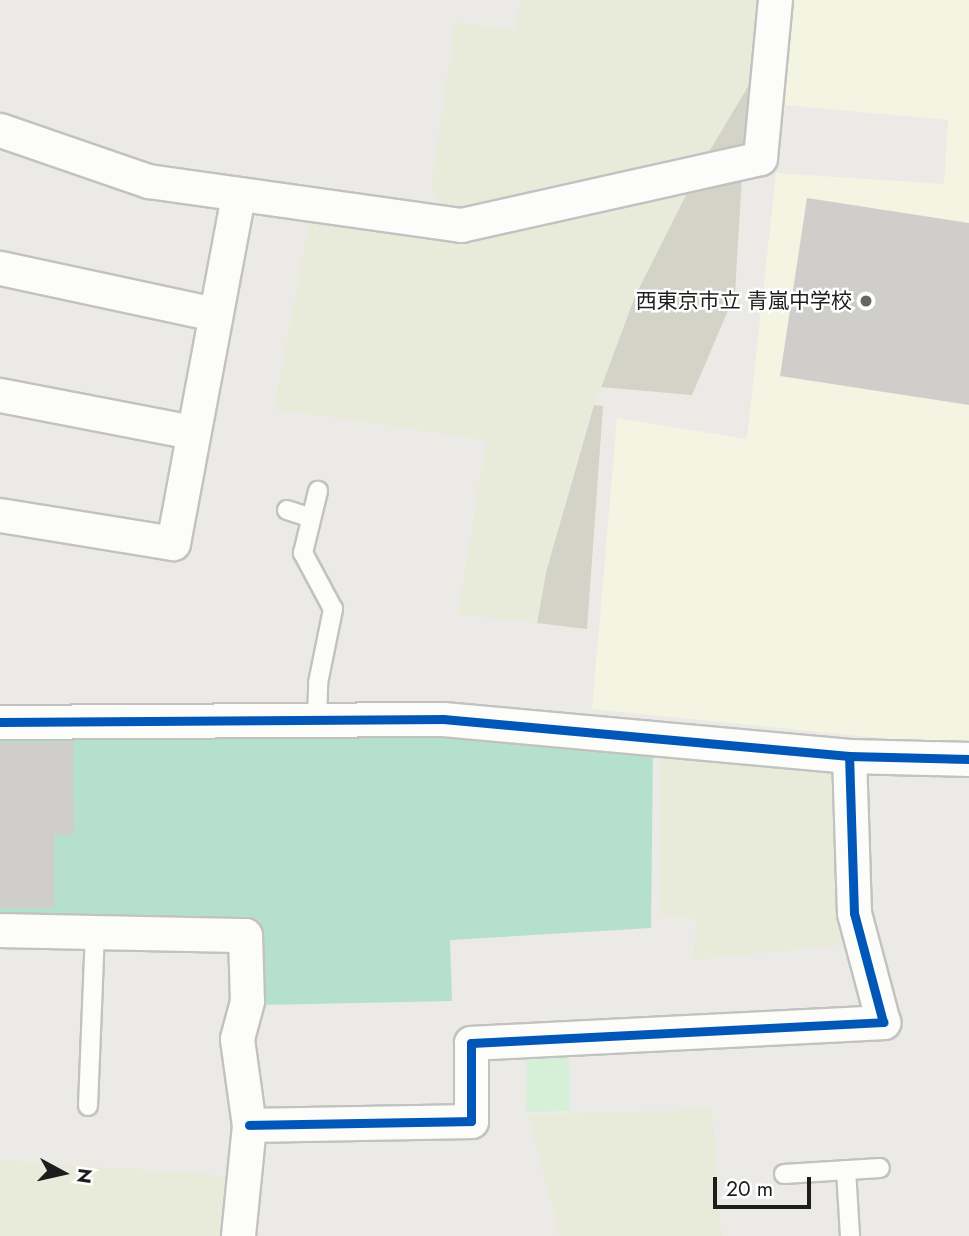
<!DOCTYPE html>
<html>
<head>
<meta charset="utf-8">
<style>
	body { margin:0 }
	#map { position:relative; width:969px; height:1236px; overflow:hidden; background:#ebeae6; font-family:Jost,"Noto Sans JP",sans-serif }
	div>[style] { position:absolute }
	.education>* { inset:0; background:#f3f4e2 }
	.construction>* { inset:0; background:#d3d3c8 }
	.farmland>* { inset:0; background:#e9ebda }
	.park>* { inset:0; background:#d6f0d7 }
	.pitch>* { inset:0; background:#b5dfcf }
	.building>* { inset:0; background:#d0cecb }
	.roads { filter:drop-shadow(2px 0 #c2c2c0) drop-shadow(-2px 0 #c2c2c0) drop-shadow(0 2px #c2c2c0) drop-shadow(0 -2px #c2c2c0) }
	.lane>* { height:18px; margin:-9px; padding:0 9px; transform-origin:9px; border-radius:9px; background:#fcfcfb }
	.street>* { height:33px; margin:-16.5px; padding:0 16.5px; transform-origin:16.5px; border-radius:16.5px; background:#fcfcfb }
	.cycleway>* { height:9px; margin:-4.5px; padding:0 4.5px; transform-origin:4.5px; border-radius:4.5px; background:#0057b8 }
	.dots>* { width:19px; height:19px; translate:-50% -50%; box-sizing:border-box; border:4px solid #fff; border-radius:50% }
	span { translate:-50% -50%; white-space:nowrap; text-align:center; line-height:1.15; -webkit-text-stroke:5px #fff; paint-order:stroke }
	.poi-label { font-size:21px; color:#1d1d1d }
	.right { translate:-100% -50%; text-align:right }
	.north { position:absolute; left:28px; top:1138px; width:70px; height:70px; -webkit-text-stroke:5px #fff; paint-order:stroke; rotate:98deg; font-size:19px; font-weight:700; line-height:28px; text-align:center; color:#1d1d1d }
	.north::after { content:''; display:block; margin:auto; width:24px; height:32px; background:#1d1d1d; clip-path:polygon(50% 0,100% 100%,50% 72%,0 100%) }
	.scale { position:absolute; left:713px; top:1177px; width:98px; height:32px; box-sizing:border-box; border:4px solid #1d1d1d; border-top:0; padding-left:9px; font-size:21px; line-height:24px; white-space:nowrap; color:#1d1d1d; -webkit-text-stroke:5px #fff; paint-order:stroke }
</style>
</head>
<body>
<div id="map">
	<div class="education">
		<div style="clip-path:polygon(792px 0,969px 0,969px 740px,929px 743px,592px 709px,617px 418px,747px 439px,776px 173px,944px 184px,948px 120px,783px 105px)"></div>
	</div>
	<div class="construction">
		<div style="clip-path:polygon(756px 73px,748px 139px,737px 151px,705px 158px)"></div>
		<div style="clip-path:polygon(742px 175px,735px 294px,692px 395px,601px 387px,635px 296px,690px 187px)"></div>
		<div style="clip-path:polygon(594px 405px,603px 406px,587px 629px,537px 623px,546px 572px)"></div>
	</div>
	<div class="farmland">
		<div style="clip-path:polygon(520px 0,763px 0,756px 73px,705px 158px,463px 212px,445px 210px,431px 188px,455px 22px,516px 30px)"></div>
		<div style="clip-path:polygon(690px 187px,635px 296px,584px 433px,546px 572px,537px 623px,458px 614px,486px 440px,274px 409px,310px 218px,462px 239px)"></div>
		<div style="clip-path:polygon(660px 749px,830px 773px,844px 945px,693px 960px,696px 919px,661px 916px)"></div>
		<div style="clip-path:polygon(712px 1109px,722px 1236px,557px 1236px,560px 1234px,527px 1115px)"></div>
		<div style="clip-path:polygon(0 1160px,231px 1176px,225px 1236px,0 1236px)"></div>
	</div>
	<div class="park">
		<div style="clip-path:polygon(568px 1037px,570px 1111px,526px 1112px,527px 1040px)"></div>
	</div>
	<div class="pitch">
		<div style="clip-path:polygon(442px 731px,653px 748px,651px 928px,450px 940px,452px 1001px,262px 1005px,260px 921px,0 914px,0 735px)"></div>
	</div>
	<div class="building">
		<div style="clip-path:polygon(807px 198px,969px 223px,969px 405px,780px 376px)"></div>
		<div style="clip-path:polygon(73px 742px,74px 834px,54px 835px,54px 908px,0 908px,0 743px)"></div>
	</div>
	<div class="roads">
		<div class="lane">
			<div style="left:287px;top:510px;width:25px;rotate:18deg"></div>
			<div style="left:317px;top:719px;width:36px;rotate:-88deg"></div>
			<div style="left:318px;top:683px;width:76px;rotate:-78.5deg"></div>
			<div style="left:333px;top:609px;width:64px;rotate:-118.2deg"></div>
			<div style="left:303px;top:553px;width:64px;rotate:-76.4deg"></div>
			<div style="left:88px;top:1106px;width:172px;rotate:-87.7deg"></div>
			<div style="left:846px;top:1170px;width:66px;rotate:86.5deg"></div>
			<div style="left:784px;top:1174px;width:96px;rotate:-3.6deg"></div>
		</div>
		<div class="street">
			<div style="left:0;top:130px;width:157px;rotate:19deg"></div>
			<div style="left:148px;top:181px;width:316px;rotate:8deg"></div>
			<div style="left:461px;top:225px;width:306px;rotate:-12.6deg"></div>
			<div style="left:760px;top:158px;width:159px;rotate:-84.6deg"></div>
			<div style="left:0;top:268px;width:220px;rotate:12.1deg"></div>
			<div style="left:0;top:395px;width:196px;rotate:10.9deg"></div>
			<div style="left:0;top:515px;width:175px;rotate:9.2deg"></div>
			<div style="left:173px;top:543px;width:355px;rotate:-79.4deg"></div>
			<div style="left:0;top:722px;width:443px;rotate:-0.4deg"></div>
			<div style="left:443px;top:719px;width:408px;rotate:5.2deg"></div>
			<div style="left:849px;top:756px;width:120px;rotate:1.4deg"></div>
			<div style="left:0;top:930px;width:245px;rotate:1.2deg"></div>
			<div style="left:245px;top:935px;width:66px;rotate:88.3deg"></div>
			<div style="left:247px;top:1001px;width:39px;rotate:105deg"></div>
			<div style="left:237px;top:1039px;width:87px;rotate:82.1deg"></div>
			<div style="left:249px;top:1125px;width:112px;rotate:95.7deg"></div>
			<div style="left:249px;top:1125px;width:222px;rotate:-1deg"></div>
			<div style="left:471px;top:1121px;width:78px;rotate:-90deg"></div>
			<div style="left:471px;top:1043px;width:413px;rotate:-2.9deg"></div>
			<div style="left:883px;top:1022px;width:113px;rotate:-104.9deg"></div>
			<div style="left:854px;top:913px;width:157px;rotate:-91.8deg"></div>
		</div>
	</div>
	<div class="cycleway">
		<div style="left:0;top:722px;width:443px;rotate:-0.4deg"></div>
		<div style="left:443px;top:719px;width:408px;rotate:5.2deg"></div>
		<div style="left:849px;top:756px;width:120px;rotate:1.4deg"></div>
		<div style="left:249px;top:1125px;width:222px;rotate:-1deg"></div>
		<div style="left:471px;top:1121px;width:78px;rotate:-90deg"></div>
		<div style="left:471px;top:1043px;width:413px;rotate:-2.9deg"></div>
		<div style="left:883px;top:1022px;width:113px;rotate:-104.9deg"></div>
		<div style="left:854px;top:913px;width:157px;rotate:-91.8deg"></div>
	</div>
	<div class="dots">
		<div style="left:866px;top:301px;background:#656563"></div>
	</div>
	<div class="poi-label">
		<span class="right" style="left:852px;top:301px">西東京市立 青嵐中学校</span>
	</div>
	<div class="north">N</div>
	<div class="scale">20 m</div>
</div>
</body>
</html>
